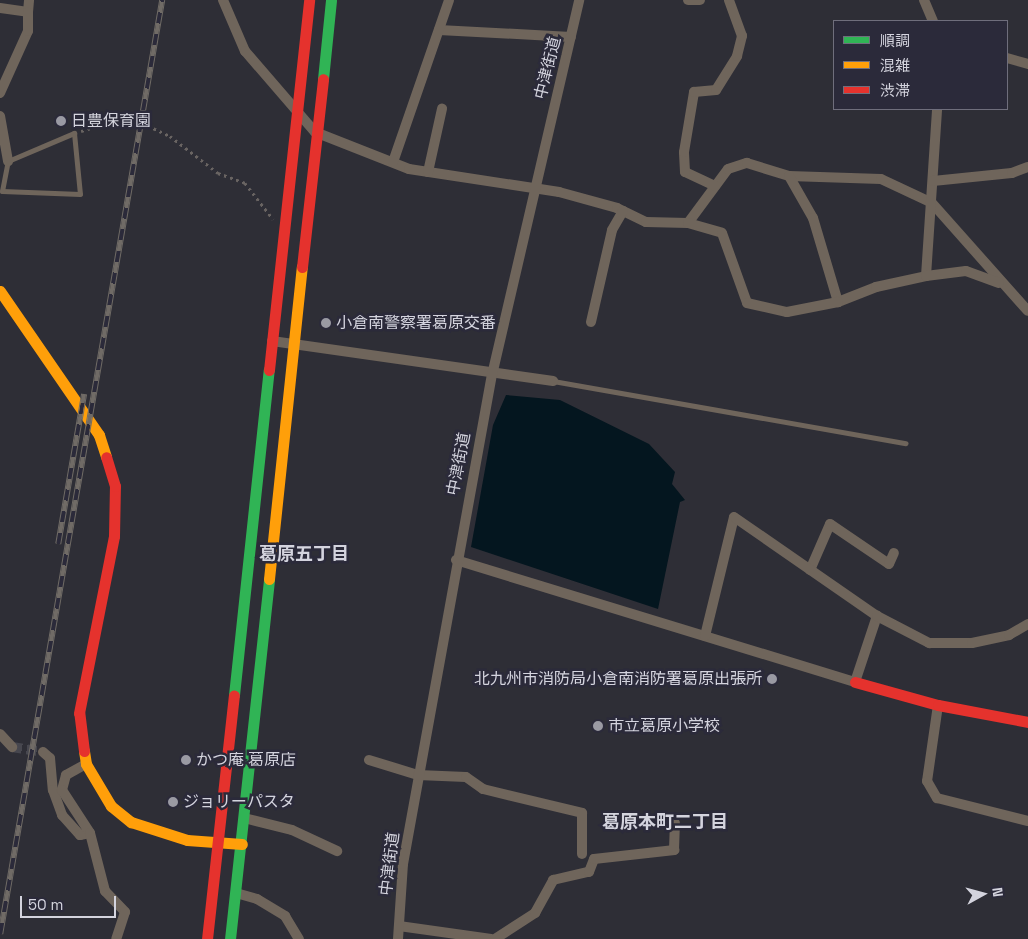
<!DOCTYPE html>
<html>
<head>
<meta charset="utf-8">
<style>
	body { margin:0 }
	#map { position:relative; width:1028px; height:939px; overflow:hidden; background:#2e2e36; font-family:"Space Grotesk","Noto Sans JP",sans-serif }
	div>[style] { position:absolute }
	.water>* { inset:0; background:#04161f }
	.street-tunnel>* { height:10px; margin-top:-5px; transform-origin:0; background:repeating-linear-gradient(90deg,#47474f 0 10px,transparent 0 15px) }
	.path>* { height:2.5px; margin-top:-1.25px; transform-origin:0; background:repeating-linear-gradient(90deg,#696462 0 2.5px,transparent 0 6.5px) }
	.lane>* { height:5px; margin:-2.5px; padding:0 2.5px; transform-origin:2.5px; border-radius:2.5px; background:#6f655b }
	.street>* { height:10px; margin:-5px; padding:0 5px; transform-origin:5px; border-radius:5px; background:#6f655b }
	.fast>* { height:11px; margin:-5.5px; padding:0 5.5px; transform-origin:5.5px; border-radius:5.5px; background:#30b455 }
	.slow>* { height:11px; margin:-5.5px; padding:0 5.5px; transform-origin:5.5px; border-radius:5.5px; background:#ff9f0a }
	.jam>* { height:11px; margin:-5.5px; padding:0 5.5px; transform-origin:5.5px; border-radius:5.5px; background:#e5322d }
	.rail>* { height:5.5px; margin-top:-2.75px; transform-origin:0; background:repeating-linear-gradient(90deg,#2b2a3a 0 11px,#706b66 0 22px); box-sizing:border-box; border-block:1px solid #706b66 }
	.dots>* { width:14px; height:14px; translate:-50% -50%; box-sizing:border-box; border:2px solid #2b2a3a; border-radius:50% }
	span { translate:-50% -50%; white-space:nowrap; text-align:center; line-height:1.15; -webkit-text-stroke:5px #2b2a3a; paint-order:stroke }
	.street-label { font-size:16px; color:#d4d4de }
	.poi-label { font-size:16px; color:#d4d4de }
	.left { translate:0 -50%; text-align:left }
	.right { translate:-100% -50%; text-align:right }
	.neighbourhood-label { font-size:18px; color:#d4d4de; font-weight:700 }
	.legend { position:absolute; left:833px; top:20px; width:175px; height:90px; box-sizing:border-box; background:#2b2a3a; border:1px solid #6f6e7c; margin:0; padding:6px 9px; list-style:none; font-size:15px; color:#d4d4de }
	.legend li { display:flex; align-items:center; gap:10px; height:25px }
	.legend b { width:25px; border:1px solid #6f6e7c }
	.north { position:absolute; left:958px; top:869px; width:50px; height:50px; -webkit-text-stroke:4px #2b2a3a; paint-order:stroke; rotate:83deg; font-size:14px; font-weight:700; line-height:20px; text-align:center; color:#d4d4de }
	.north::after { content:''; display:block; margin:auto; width:18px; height:22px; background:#d4d4de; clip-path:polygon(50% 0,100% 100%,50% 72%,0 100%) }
	.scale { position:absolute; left:20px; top:896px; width:96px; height:22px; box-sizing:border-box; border:2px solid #d4d4de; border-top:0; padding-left:6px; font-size:15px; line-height:18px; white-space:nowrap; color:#d4d4de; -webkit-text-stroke:4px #2b2a3a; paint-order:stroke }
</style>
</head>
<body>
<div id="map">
	<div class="water">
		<div style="clip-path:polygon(506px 395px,560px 400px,649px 444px,675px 472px,672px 484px,685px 500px,680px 502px,658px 609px,471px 547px,493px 425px)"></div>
	</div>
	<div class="street-tunnel">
		<div style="left:12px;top:747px;width:31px;rotate:9deg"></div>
	</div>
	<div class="path">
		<div style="left:142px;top:123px;width:31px;rotate:25deg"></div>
		<div style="left:170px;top:136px;width:61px;rotate:37.6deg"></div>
		<div style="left:218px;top:173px;width:29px;rotate:20deg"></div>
		<div style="left:245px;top:183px;width:46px;rotate:52.1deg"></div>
		<div style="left:81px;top:131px;width:46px;rotate:-16.5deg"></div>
	</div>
	<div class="lane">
		<div style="left:74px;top:133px;width:61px;rotate:84.4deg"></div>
		<div style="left:80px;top:194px;width:78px;rotate:-177.8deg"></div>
		<div style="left:2px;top:191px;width:31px;rotate:-79deg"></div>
		<div style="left:8px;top:161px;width:72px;rotate:-23deg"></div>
		<div style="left:553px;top:381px;width:358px;rotate:10deg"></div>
	</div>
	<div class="street">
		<div style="left:223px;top:0;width:56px;rotate:66.7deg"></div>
		<div style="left:245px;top:51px;width:107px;rotate:49.2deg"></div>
		<div style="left:315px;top:132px;width:101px;rotate:21.5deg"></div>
		<div style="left:409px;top:169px;width:152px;rotate:8.7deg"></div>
		<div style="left:559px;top:192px;width:60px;rotate:15.4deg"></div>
		<div style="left:617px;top:208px;width:32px;rotate:26deg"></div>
		<div style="left:646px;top:222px;width:42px;rotate:1.4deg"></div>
		<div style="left:688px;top:223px;width:67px;rotate:-53.5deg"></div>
		<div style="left:728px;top:169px;width:20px;rotate:-18deg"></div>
		<div style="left:747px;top:163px;width:44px;rotate:17.2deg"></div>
		<div style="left:789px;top:176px;width:92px;rotate:1.9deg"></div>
		<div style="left:881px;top:179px;width:56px;rotate:25.2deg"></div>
		<div style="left:932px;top:203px;width:144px;rotate:48.4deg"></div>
		<div style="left:688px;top:0;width:12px"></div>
		<div style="left:924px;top:0;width:23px;rotate:67deg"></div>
		<div style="left:0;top:8px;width:28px;rotate:8deg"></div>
		<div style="left:28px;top:12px;width:12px;rotate:-85deg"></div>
		<div style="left:439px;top:30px;width:132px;rotate:3deg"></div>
		<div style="left:1007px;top:58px;width:22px;rotate:16deg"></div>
		<div style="left:0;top:93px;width:68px;rotate:-65.7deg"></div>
		<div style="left:28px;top:31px;width:19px;rotate:-90deg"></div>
		<div style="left:0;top:116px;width:46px;rotate:79.9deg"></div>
		<div style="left:393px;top:162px;width:171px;rotate:-70.9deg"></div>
		<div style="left:428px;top:172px;width:65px;rotate:-77.5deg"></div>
		<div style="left:789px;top:176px;width:48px;rotate:60.3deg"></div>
		<div style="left:813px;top:218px;width:88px;rotate:73.4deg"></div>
		<div style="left:838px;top:302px;width:41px;rotate:-21.5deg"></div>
		<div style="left:876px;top:287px;width:51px;rotate:-12.4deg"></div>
		<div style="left:926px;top:276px;width:167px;rotate:-86.2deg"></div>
		<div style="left:933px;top:181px;width:79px;rotate:-5.8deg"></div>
		<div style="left:1012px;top:173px;width:17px;rotate:-21deg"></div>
		<div style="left:715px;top:186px;width:33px;rotate:-155deg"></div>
		<div style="left:685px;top:172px;width:20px;rotate:-93deg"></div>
		<div style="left:684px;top:152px;width:61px;rotate:-80.5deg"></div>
		<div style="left:694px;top:92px;width:22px;rotate:-5deg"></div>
		<div style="left:716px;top:90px;width:40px;rotate:-58deg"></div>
		<div style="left:737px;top:56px;width:21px;rotate:-76deg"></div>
		<div style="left:742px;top:36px;width:38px;rotate:-110deg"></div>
		<div style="left:688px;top:223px;width:35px;rotate:16deg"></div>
		<div style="left:722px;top:233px;width:74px;rotate:70.3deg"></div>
		<div style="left:747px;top:303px;width:41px;rotate:12.7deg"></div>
		<div style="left:787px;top:312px;width:52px;rotate:-11.1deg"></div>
		<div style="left:926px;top:276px;width:40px;rotate:-7.1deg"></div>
		<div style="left:966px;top:271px;width:35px;rotate:20deg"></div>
		<div style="left:591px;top:322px;width:94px;rotate:-77.1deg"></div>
		<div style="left:612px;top:230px;width:22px;rotate:-60deg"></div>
		<div style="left:272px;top:341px;width:284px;rotate:8.1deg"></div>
		<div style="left:456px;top:560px;width:417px;rotate:17deg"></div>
		<div style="left:855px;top:682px;width:70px;rotate:-71.6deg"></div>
		<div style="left:810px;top:570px;width:50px;rotate:-66.5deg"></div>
		<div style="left:830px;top:524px;width:71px;rotate:34.1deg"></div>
		<div style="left:889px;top:564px;width:12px;rotate:-66deg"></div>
		<div style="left:705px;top:636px;width:122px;rotate:-76.3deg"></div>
		<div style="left:734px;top:517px;width:174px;rotate:34.7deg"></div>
		<div style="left:877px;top:616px;width:59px;rotate:27.4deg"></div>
		<div style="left:929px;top:643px;width:43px"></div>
		<div style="left:972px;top:643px;width:38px;rotate:-12deg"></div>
		<div style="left:1009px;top:635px;width:22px;rotate:-30deg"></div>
		<div style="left:938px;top:705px;width:77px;rotate:98.2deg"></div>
		<div style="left:927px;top:781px;width:20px;rotate:60deg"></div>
		<div style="left:937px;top:798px;width:94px;rotate:14.2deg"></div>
		<div style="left:0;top:734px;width:18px;rotate:47deg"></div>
		<div style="left:43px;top:752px;width:9px;rotate:41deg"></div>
		<div style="left:50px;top:758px;width:32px;rotate:85deg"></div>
		<div style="left:53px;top:790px;width:27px;rotate:70deg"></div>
		<div style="left:62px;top:815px;width:27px;rotate:48deg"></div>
		<div style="left:80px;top:835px;width:10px;rotate:-11deg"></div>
		<div style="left:369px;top:760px;width:51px;rotate:17deg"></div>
		<div style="left:418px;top:775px;width:48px;rotate:2.4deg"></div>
		<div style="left:466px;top:777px;width:21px;rotate:35deg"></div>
		<div style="left:483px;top:789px;width:102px;rotate:13.6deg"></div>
		<div style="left:582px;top:813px;width:41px;rotate:90deg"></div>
		<div style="left:86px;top:764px;width:23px;rotate:151deg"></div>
		<div style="left:66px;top:775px;width:16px;rotate:105deg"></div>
		<div style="left:62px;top:790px;width:51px;rotate:56.9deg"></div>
		<div style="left:90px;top:833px;width:60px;rotate:75.5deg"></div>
		<div style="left:105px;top:891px;width:29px;rotate:46deg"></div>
		<div style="left:125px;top:912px;width:28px;rotate:108deg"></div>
		<div style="left:244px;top:818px;width:49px;rotate:14deg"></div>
		<div style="left:292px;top:830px;width:50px;rotate:25deg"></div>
		<div style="left:236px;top:893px;width:22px;rotate:16deg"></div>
		<div style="left:257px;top:899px;width:33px;rotate:31deg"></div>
		<div style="left:285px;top:916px;width:27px;rotate:59deg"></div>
		<div style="left:399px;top:926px;width:93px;rotate:8deg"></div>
		<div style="left:398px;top:939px;width:75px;rotate:-86.2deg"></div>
		<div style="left:403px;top:864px;width:497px;rotate:-79.7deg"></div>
		<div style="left:492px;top:375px;width:385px;rotate:-76.9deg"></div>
		<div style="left:495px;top:939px;width:48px;rotate:-33deg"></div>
		<div style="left:535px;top:913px;width:38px;rotate:-61deg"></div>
		<div style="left:553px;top:880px;width:37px;rotate:-13deg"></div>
		<div style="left:589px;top:872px;width:14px;rotate:-69deg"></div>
		<div style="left:594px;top:859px;width:81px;rotate:-6.4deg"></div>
		<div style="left:674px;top:850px;width:27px;rotate:-88deg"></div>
	</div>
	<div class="fast">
		<div style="left:323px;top:79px;width:79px;rotate:-84.2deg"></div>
		<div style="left:234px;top:695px;width:327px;rotate:-83.9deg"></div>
		<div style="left:230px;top:939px;width:362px;rotate:-83.8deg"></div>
	</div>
	<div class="slow">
		<div style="left:0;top:291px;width:175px;rotate:55.5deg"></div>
		<div style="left:99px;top:435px;width:23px;rotate:72deg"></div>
		<div style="left:269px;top:579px;width:314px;rotate:-84deg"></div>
		<div style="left:84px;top:751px;width:13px;rotate:81deg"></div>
		<div style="left:86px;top:764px;width:49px;rotate:59.2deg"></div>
		<div style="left:111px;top:806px;width:26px;rotate:39deg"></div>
		<div style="left:131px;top:822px;width:59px;rotate:17.8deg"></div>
		<div style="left:187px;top:840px;width:55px;rotate:4.2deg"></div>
	</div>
	<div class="jam">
		<div style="left:302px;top:267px;width:189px;rotate:-83.6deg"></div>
		<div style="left:269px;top:370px;width:372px;rotate:-83.8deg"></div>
		<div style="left:855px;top:682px;width:86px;rotate:15.5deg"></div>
		<div style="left:938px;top:705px;width:92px;rotate:10.7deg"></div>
		<div style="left:84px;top:751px;width:38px;rotate:-97deg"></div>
		<div style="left:79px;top:713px;width:180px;rotate:-78.8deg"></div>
		<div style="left:114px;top:536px;width:50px;rotate:-88.9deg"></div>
		<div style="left:115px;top:486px;width:30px;rotate:-107deg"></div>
		<div style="left:207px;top:939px;width:245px;rotate:-83.7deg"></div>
	</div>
	<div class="rail">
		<div style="left:58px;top:544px;width:152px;rotate:-80.2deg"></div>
		<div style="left:0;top:934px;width:948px;rotate:-80.16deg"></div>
	</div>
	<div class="dots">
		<div style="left:61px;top:121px;background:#9a9aa3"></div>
		<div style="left:326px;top:323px;background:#9a9aa3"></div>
		<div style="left:772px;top:679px;background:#9a9aa3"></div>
		<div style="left:598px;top:726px;background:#9a9aa3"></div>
		<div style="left:186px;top:760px;background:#9a9aa3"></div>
		<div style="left:173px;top:802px;background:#9a9aa3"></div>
	</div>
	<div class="street-label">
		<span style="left:548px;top:68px;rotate:-76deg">中津街道</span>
		<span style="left:459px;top:464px;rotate:-79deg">中津街道</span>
		<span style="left:390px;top:864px;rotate:-83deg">中津街道</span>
	</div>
	<div class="poi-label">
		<span class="left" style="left:71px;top:121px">日豊保育園</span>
		<span class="left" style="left:336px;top:323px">小倉南警察署葛原交番</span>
		<span class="right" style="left:762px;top:679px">北九州市消防局小倉南消防署葛原出張所</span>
		<span class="left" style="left:608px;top:726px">市立葛原小学校</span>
		<span class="left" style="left:196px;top:760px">かつ庵 葛原店</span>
		<span class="left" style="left:183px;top:802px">ジョリーパスタ</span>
	</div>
	<div class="neighbourhood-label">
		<span style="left:304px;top:554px">葛原五丁目</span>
		<span style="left:665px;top:822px">葛原本町二丁目</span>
	</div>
	<ul class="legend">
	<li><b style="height:6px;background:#30b455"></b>順調</li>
	<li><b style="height:6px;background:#ff9f0a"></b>混雑</li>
	<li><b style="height:6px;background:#e5322d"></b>渋滞</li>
	</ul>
	<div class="north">N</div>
	<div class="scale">50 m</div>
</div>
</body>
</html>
